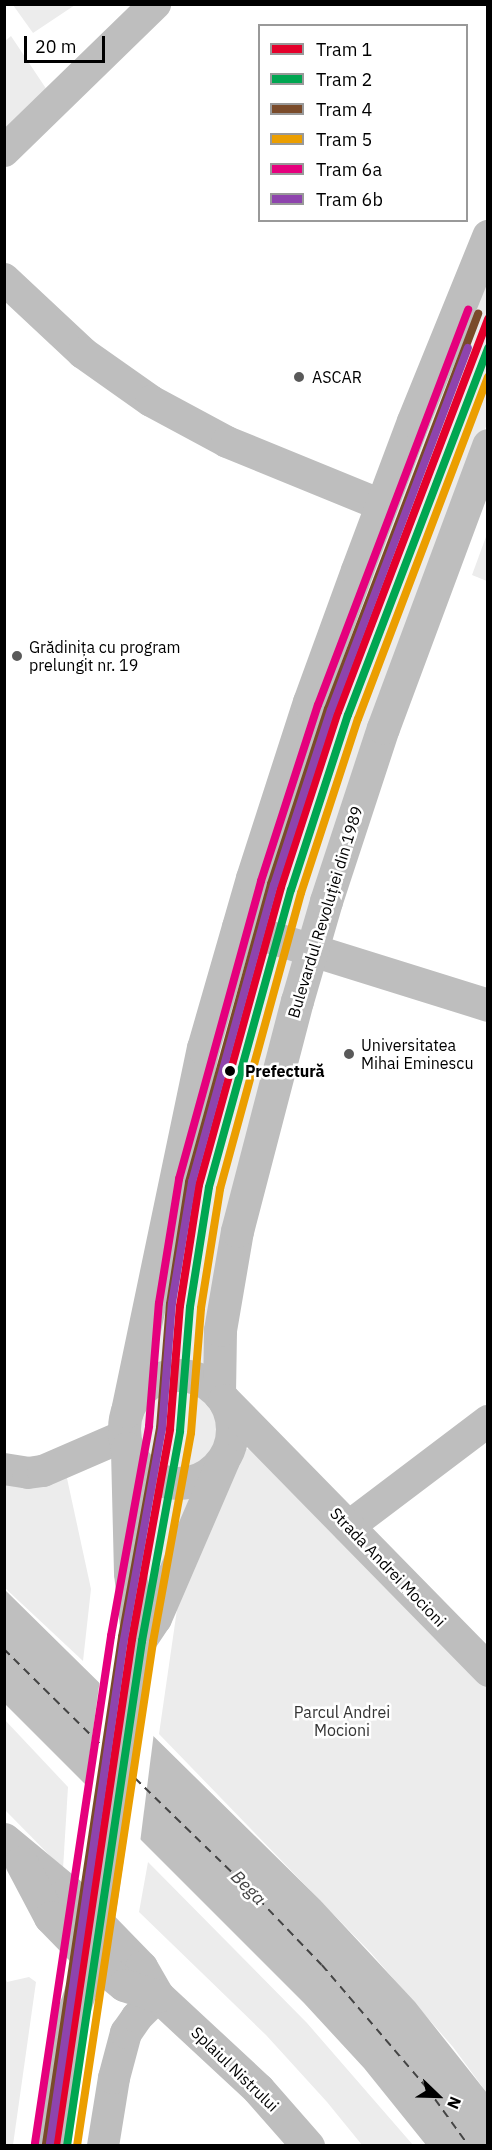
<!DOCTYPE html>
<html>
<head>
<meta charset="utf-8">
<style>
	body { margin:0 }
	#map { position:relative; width:492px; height:2150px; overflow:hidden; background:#fff; font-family:"IBM Plex Sans",sans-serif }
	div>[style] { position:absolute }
	.green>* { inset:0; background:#ececec }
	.round { border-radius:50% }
	.water>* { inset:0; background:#bfbfbf }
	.pier>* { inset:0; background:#fff }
	.ferry>* { height:1.5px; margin-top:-0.75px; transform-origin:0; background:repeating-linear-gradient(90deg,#444 0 8px,transparent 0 14px) }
	.minor>* { height:32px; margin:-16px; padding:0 16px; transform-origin:16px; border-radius:16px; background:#bebebe }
	.tertiary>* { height:33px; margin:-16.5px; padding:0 16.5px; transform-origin:16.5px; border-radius:16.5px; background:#bebebe }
	.tertiary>.ring { margin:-16.5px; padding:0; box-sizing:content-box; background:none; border:33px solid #bebebe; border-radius:50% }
	.tram-1>* { height:8px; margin:-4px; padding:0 4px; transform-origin:4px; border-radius:4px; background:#e4002b }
	.tram-2>* { height:8px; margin:-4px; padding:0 4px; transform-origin:4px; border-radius:4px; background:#00a651 }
	.tram-3>* { height:8px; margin:-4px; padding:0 4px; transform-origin:4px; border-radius:4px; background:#7a4b2a }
	.tram-4>* { height:8px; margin:-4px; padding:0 4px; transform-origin:4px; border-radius:4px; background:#eb9e00 }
	.tram-5>* { height:8px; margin:-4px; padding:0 4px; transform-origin:4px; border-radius:4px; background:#e5007d }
	.tram-6>* { height:8px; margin:-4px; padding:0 4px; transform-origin:4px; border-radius:4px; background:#8e44ad }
	.dots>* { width:16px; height:16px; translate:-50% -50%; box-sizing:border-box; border:3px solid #fff; border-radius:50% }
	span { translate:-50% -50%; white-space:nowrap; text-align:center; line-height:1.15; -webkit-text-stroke:5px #fff; paint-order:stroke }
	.poi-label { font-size:16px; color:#000 }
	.left { translate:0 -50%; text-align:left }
	.street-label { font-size:16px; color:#000 }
	.stop-label { font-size:16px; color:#000; font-weight:700 }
	.park-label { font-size:16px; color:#333 }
	.water-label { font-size:18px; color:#444; font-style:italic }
	.frame { position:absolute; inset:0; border:6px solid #000; pointer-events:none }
	.legend { position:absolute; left:258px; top:24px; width:210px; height:198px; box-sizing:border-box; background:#fff; border:2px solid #999; margin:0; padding:8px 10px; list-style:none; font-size:18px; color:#000 }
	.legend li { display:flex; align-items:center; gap:12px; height:30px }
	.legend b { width:30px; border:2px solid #999 }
	.north { position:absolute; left:408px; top:2066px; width:60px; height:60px; -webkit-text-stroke:4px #fff; paint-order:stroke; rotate:113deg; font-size:16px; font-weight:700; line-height:24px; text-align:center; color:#000 }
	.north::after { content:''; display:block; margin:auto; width:21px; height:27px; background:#000; clip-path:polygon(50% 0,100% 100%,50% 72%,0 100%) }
	.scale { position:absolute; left:24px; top:36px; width:81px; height:27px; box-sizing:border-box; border:3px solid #000; border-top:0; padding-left:8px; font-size:18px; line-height:21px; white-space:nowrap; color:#000; -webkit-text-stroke:4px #fff; paint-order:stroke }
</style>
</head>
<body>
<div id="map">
	<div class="green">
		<div style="clip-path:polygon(13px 5px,75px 5px,33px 33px)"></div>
		<div style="clip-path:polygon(11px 36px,55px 102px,5px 151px,5px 41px)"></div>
		<div style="clip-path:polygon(487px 257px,487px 424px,471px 463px,307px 942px,247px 922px,315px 713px)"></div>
		<div style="clip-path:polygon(487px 534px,487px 581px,472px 575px)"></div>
		<div style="clip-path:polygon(244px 938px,301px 954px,214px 1380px,201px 1371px,183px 1368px,157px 1375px,138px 1386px)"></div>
		<div class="round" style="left:132px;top:1383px;width:92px;height:92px"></div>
		<div style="clip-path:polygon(252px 1448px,487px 1670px,487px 2093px,453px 2047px,371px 1953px,159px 1734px,184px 1561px,226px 1453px)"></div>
		<div style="clip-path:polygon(4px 1469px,65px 1469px,91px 1589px,83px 1661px,5px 1588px)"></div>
		<div style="clip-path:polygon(142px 1476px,167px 1489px,179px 1491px,194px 1487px,141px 1626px)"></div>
		<div style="clip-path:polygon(4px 1719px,68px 1787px,63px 1869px,5px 1810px)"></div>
		<div style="clip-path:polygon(148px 1862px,307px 2023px,413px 2145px,362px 2145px,327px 2102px,266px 2035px,139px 1912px)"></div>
		<div style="clip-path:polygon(4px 1975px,7px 1982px,29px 1977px,36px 1982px,13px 2145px,5px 2145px)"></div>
	</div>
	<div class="water">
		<div style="clip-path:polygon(4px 1589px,320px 1900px,415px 2002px,487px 2093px,487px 2145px,426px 2145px,364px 2068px,304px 2003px,5px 1704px)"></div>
	</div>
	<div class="pier">
		<div style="clip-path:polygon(100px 1679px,154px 1732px,140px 1843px,85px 1789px)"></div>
	</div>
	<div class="ferry">
		<div style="left:4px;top:1649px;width:144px;rotate:44.7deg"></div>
		<div style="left:135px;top:1778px;width:159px;rotate:44.2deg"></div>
		<div style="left:249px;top:1889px;width:105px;rotate:46.2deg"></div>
		<div style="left:322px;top:1965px;width:162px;rotate:49.5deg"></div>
		<div style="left:427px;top:2088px;width:72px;rotate:54.1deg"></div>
	</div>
	<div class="minor">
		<div style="left:4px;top:151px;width:211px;rotate:-44.2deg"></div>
		<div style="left:4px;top:279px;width:108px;rotate:43.1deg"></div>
		<div style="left:83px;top:353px;width:83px;rotate:35.2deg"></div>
		<div style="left:151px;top:401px;width:86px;rotate:28.3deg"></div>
		<div style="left:227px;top:442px;width:166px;rotate:22.2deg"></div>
		<div style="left:4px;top:1469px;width:24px;rotate:9deg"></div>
		<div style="left:28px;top:1473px;width:15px;rotate:-8deg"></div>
		<div style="left:43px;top:1471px;width:88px;rotate:-23.4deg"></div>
		<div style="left:348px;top:1527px;width:176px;rotate:-37.1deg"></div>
		<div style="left:51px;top:2146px;width:118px;rotate:-81.7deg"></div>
		<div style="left:68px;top:2029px;width:74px;rotate:-71.1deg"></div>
		<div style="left:103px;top:2146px;width:69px;rotate:-80.8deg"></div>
		<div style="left:114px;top:2078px;width:47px;rotate:-75.1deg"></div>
		<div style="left:126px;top:2033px;width:19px;rotate:-55deg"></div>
		<div style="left:137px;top:2017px;width:30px;rotate:-45deg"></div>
	</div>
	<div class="tertiary">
		<div style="left:238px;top:927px;width:262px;rotate:17.3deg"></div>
		<div class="ring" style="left:124px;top:1375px;width:75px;height:75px"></div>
		<div style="left:219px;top:1394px;width:64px;rotate:-89.1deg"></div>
		<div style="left:220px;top:1330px;width:100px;rotate:-80.3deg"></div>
		<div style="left:237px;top:1231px;width:238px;rotate:-75.4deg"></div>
		<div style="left:297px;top:1001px;width:104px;rotate:-73.8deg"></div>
		<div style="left:326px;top:901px;width:182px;rotate:-71.8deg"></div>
		<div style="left:383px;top:728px;width:302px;rotate:-69.6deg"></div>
		<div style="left:224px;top:1400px;width:378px;rotate:45.6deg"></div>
		<div style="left:127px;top:1411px;width:371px;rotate:-78.2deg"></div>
		<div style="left:203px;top:1048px;width:177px;rotate:-73.9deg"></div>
		<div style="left:252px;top:878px;width:185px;rotate:-72.1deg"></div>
		<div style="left:309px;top:702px;width:140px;rotate:-70deg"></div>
		<div style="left:357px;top:570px;width:159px;rotate:-69.4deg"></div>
		<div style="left:413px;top:421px;width:200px;rotate:-67.9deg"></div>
		<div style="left:138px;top:1643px;width:30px;rotate:-56deg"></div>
		<div style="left:155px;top:1618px;width:172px;rotate:-66.7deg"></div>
		<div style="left:4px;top:1839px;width:83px;rotate:39.6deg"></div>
		<div style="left:68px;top:1892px;width:105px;rotate:45.8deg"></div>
		<div style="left:141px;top:1967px;width:34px;rotate:60deg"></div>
		<div style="left:158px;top:1996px;width:137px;rotate:42.9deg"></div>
		<div style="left:258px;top:2089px;width:76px;rotate:48.7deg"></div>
		<div style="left:21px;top:1862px;width:62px;rotate:62.2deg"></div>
		<div style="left:50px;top:1917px;width:50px;rotate:45.8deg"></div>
		<div style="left:85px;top:1953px;width:50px;rotate:39.4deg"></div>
		<div style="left:124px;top:1985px;width:36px;rotate:18deg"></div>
		<div style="left:92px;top:1959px;width:319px;rotate:-81.7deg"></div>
		<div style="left:138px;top:1643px;width:70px;rotate:-96.5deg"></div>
		<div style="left:130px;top:1573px;width:125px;rotate:-91.4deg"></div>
	</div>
	<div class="tram-1">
		<div style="left:56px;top:2146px;width:513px;rotate:-81.47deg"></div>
		<div style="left:132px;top:1639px;width:213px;rotate:-79.7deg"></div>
		<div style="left:170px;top:1429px;width:123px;rotate:-85.4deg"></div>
		<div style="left:180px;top:1306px;width:122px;rotate:-81.1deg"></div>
		<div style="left:199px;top:1185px;width:309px;rotate:-74.6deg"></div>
		<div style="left:281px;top:887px;width:184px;rotate:-72deg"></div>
		<div style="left:338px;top:712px;width:421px;rotate:-69.1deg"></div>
	</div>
	<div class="tram-2">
		<div style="left:67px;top:2146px;width:511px;rotate:-81.55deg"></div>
		<div style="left:142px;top:1641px;width:213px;rotate:-79.7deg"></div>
		<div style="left:180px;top:1431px;width:124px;rotate:-85.4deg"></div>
		<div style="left:190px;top:1307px;width:121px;rotate:-81deg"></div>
		<div style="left:209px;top:1187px;width:308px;rotate:-74.6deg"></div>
		<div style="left:291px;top:890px;width:184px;rotate:-72deg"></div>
		<div style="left:348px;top:715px;width:393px;rotate:-69.1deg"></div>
	</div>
	<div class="tram-3">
		<div style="left:46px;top:2144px;width:513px;rotate:-81.47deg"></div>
		<div style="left:122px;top:1637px;width:212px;rotate:-79.7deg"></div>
		<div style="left:160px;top:1428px;width:124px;rotate:-85.4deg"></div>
		<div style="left:170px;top:1304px;width:123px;rotate:-81.1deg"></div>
		<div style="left:189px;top:1182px;width:309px;rotate:-74.6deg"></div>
		<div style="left:271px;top:884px;width:184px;rotate:-72deg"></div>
		<div style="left:328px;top:709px;width:423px;rotate:-69.2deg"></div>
	</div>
	<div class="tram-4">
		<div style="left:77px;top:2146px;width:510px;rotate:-81.42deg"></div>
		<div style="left:153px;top:1642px;width:212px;rotate:-79.7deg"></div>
		<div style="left:191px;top:1433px;width:125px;rotate:-85.4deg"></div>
		<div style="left:201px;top:1308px;width:121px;rotate:-80.9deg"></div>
		<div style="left:220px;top:1189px;width:307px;rotate:-74.7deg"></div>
		<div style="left:301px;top:893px;width:183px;rotate:-71.9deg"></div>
		<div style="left:358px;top:719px;width:366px;rotate:-69.2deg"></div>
	</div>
	<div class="tram-5">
		<div style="left:35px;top:2143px;width:513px;rotate:-81.47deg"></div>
		<div style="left:111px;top:1636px;width:213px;rotate:-79.7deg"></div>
		<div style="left:149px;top:1426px;width:123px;rotate:-85.4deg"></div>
		<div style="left:159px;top:1303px;width:126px;rotate:-80.8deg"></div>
		<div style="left:179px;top:1179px;width:309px;rotate:-74.6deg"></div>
		<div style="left:261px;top:881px;width:185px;rotate:-72.1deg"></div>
		<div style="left:318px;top:705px;width:423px;rotate:-69.2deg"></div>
	</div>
	<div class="tram-6">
		<div style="left:50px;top:2143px;width:503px;rotate:-81.66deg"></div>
		<div style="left:123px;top:1645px;width:219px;rotate:-79.8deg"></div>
		<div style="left:162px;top:1429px;width:126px;rotate:-85.5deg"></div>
		<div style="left:172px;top:1303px;width:123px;rotate:-80.6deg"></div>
		<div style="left:192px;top:1182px;width:308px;rotate:-74.6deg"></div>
		<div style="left:274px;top:885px;width:184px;rotate:-72deg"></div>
		<div style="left:331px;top:710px;width:387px;rotate:-69.3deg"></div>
	</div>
	<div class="dots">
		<div style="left:299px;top:377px;background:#595959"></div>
		<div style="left:17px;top:656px;background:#595959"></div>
		<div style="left:349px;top:1054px;background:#595959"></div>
		<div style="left:230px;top:1071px;background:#000"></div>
	</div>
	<div class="poi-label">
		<span class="left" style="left:312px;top:377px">ASCAR</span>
		<span class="left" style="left:29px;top:656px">Grădinița cu program<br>prelungit nr. 19</span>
		<span class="left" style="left:361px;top:1054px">Universitatea<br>Mihai Eminescu</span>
	</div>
	<div class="street-label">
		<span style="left:325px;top:912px;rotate:-73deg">Bulevardul Revoluției din 1989</span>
		<span style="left:388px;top:1567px;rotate:46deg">Strada Andrei Mocioni</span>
		<span style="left:235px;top:2069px;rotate:44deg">Splaiul Nistrului</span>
	</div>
	<div class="stop-label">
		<span class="left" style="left:245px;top:1071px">Prefectură</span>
	</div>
	<div class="park-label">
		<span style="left:342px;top:1721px">Parcul Andrei<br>Mocioni</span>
	</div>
	<div class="water-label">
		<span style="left:248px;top:1888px;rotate:45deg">Bega</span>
	</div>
	<div class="frame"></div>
	<ul class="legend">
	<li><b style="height:8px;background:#e4002b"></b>Tram 1</li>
	<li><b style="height:8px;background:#00a651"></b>Tram 2</li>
	<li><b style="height:8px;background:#7a4b2a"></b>Tram 4</li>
	<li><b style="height:8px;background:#eb9e00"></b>Tram 5</li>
	<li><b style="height:8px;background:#e5007d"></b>Tram 6a</li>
	<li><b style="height:8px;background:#8e44ad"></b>Tram 6b</li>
	</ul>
	<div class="north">N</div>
	<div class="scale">20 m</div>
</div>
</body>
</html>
